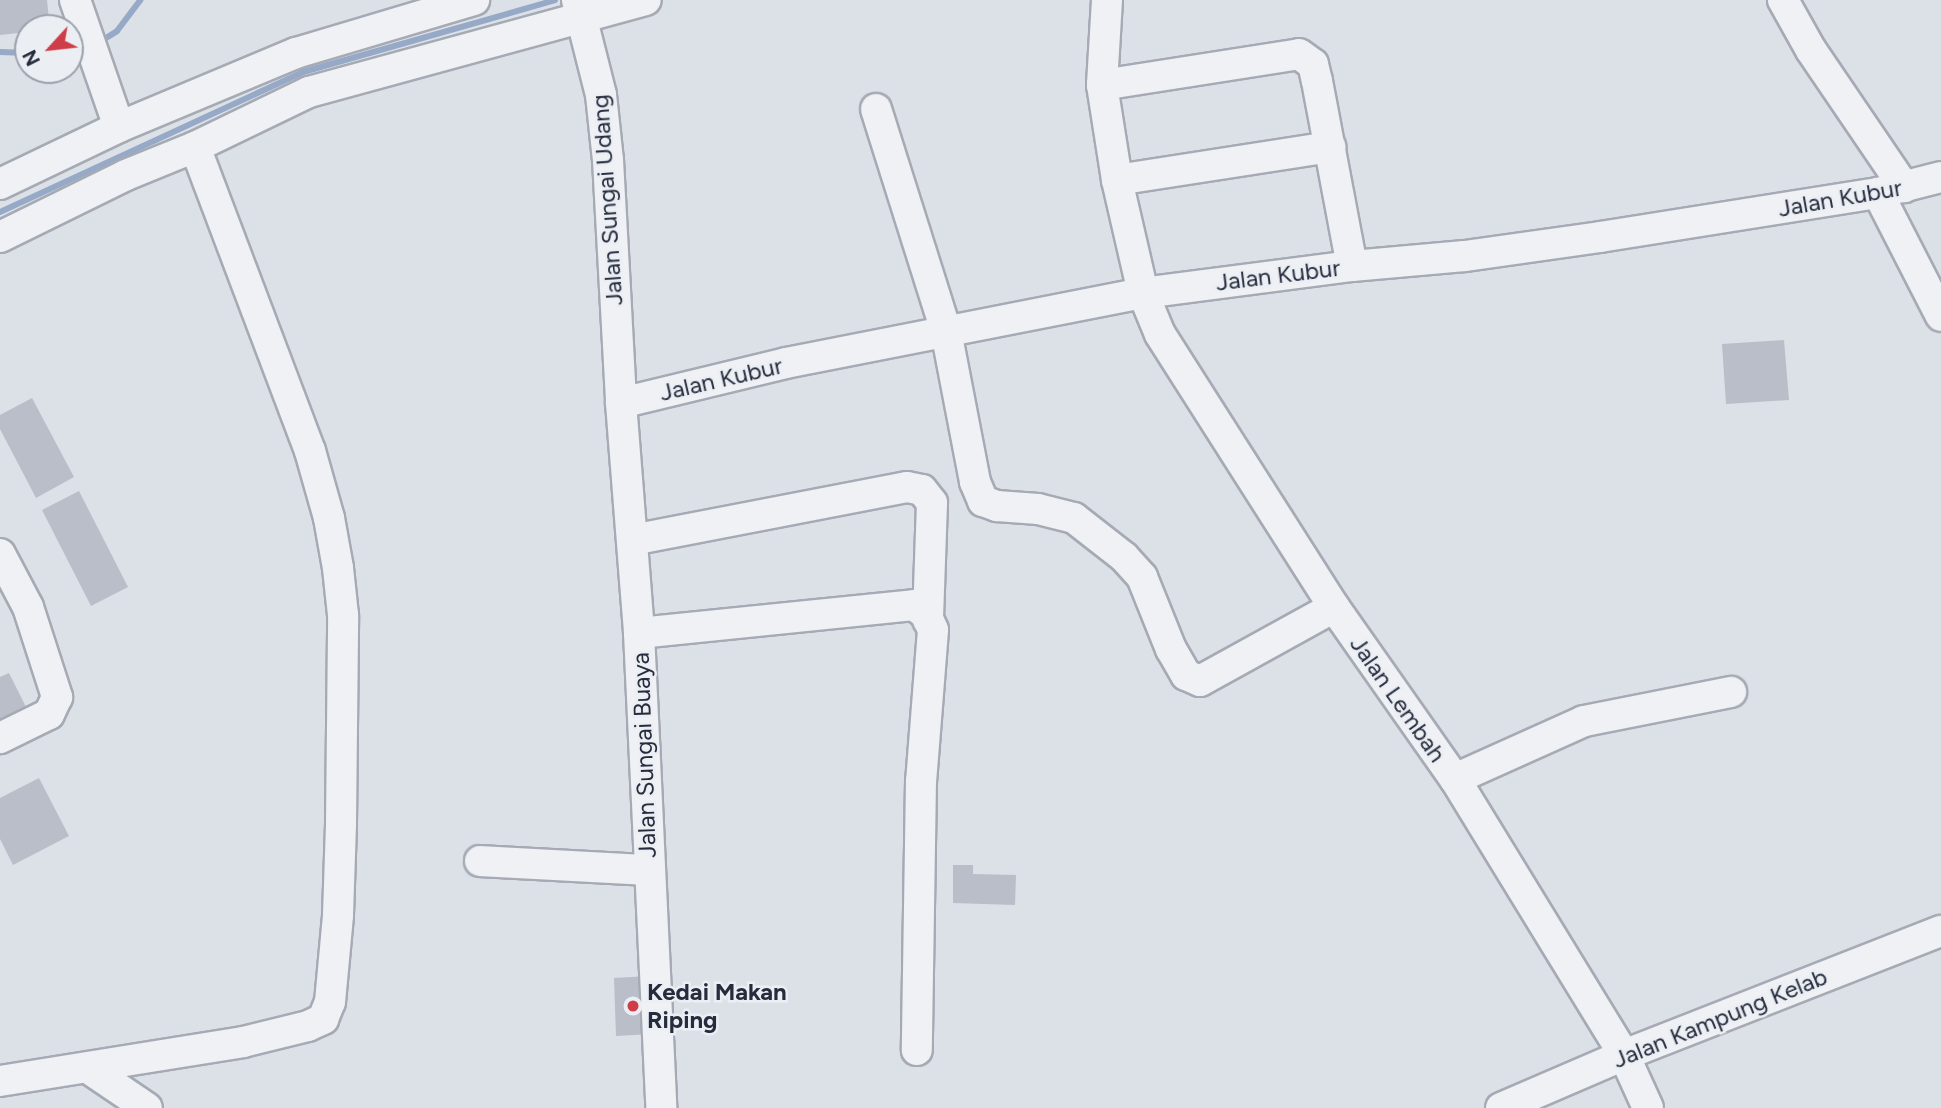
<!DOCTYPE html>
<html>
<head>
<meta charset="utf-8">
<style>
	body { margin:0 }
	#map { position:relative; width:1941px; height:1108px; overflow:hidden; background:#dce0e7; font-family:Figtree,sans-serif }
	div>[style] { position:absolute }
	.stream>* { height:6px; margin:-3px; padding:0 3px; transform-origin:3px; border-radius:3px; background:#96aac8 }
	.building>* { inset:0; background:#b9bec9 }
	.roads { filter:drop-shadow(2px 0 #a5aab4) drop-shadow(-2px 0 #a5aab4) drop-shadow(0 2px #a5aab4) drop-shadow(0 -2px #a5aab4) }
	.minor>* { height:30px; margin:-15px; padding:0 15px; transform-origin:15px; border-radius:15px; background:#eff1f5 }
	.dots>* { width:19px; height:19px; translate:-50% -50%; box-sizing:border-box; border:4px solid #ebeff4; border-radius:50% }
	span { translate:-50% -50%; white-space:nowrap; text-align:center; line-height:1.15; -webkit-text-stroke:5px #ebeff4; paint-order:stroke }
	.street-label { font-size:24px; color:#262c3d }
	.poi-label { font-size:24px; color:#262c3d; font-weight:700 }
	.left { translate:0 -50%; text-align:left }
	.north { position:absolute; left:14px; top:14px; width:70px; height:70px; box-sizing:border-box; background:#ebeff4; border:2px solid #9ca1ab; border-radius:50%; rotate:243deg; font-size:19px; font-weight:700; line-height:28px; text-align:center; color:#262c3d }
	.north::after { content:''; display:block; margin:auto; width:24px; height:32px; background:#cf3e48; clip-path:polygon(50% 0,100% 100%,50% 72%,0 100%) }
</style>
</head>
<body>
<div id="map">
	<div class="stream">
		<div style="left:98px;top:43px;width:22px;rotate:-32deg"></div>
		<div style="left:117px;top:31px;width:39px;rotate:-53deg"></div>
		<div style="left:70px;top:51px;width:6px"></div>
		<div style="left:0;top:52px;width:28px;rotate:2deg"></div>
		<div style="left:0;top:212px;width:334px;rotate:-24.8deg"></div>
		<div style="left:303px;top:72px;width:262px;rotate:-15.9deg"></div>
	</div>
	<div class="building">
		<div style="clip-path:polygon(0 0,47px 0,50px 28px,28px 28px,28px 32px,0 35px)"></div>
		<div style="clip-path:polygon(1784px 340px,1789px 400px,1726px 404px,1722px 344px)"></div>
		<div style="clip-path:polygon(32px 398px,74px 477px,36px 498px,0 429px,0 415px)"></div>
		<div style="clip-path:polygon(79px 491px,128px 587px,91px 606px,42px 510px)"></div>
		<div style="clip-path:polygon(9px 673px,29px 713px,0 728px,0 677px)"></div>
		<div style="clip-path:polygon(39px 778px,69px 836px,13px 865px,0 839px,0 798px)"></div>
		<div style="clip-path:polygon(953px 865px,973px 865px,973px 874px,1016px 875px,1015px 905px,953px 903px)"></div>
		<div style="clip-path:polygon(649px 976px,651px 1034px,616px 1036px,614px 978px)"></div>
	</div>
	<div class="roads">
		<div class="minor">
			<div style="left:75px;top:0;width:134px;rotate:70.9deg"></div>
			<div style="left:577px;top:0;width:98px;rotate:75.8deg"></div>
			<div style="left:601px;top:95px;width:65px;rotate:83.9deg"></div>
			<div style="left:608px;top:160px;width:243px;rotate:86.9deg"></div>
			<div style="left:621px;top:403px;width:231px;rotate:85.5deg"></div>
			<div style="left:639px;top:633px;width:476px;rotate:87.3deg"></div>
			<div style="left:1107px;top:0;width:85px;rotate:93.4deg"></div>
			<div style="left:1102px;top:85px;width:96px;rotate:81deg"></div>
			<div style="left:1117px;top:180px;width:116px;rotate:77deg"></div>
			<div style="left:1143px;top:293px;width:44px;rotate:67.5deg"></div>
			<div style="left:1160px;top:334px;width:324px;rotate:57.5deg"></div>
			<div style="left:1334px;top:607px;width:210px;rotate:54.9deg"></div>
			<div style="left:1455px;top:779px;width:324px;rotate:58.5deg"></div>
			<div style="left:1624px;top:1055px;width:58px;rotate:65.6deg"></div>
			<div style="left:1783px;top:0;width:57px;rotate:60.8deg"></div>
			<div style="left:1811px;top:50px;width:166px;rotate:55.8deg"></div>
			<div style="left:1102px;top:85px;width:199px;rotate:-8.9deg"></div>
			<div style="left:1299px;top:54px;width:17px;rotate:36deg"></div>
			<div style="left:1313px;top:64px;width:17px;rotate:77deg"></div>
			<div style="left:1317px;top:81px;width:188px;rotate:79.3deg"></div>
			<div style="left:876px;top:109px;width:233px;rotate:72.5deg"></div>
			<div style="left:946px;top:331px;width:154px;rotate:79.1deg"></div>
			<div style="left:975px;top:482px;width:21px;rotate:67deg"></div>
			<div style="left:983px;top:501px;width:15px;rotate:20deg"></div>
			<div style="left:997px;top:506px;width:41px;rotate:4.2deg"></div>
			<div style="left:1038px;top:509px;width:37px;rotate:14deg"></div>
			<div style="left:1074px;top:518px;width:63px;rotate:38deg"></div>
			<div style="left:1124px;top:557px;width:27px;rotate:48deg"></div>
			<div style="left:1142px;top:577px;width:78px;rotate:68.1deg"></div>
			<div style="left:1171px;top:649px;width:30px;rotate:60deg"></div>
			<div style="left:1186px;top:675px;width:15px;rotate:23deg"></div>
			<div style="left:1200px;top:681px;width:153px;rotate:-28.9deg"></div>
			<div style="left:1117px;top:180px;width:216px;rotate:-8.8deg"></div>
			<div style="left:0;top:184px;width:132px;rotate:-25.6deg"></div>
			<div style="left:119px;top:127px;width:192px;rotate:-22.7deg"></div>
			<div style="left:296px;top:53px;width:186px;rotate:-16.6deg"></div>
			<div style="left:1878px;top:193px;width:138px;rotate:62.9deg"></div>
			<div style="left:0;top:237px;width:140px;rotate:-26.2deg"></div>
			<div style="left:126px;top:175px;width:74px;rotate:-22.1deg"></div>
			<div style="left:195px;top:147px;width:127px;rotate:-25.8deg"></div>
			<div style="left:309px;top:92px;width:349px;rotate:-15.3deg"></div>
			<div style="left:621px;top:403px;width:170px;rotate:-13.6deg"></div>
			<div style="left:786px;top:363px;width:364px;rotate:-11.1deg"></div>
			<div style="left:1143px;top:293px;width:211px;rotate:-7.4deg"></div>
			<div style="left:1352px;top:266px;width:113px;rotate:-5.1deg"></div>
			<div style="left:1465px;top:256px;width:136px;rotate:-8deg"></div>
			<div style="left:1600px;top:237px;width:281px;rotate:-9deg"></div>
			<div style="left:1878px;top:193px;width:65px;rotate:-14.3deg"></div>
			<div style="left:632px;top:540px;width:280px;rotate:-10.9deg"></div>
			<div style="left:907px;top:487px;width:15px;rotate:11deg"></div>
			<div style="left:922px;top:490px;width:16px;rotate:52deg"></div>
			<div style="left:932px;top:503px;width:117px;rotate:92deg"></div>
			<div style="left:0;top:554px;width:60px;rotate:62.2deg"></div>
			<div style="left:28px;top:607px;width:95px;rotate:72.1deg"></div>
			<div style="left:57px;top:697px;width:19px;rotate:115deg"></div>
			<div style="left:49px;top:714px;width:55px;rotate:153.9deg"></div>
			<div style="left:639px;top:633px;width:276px;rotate:-5.8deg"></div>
			<div style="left:914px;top:605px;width:15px;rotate:37deg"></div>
			<div style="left:926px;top:614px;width:17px;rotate:66deg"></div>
			<div style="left:933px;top:630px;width:151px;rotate:94.5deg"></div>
			<div style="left:921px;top:781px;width:269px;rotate:90.9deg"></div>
			<div style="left:1455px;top:779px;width:141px;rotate:-24.2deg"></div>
			<div style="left:1584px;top:721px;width:150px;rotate:-11.2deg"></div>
			<div style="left:480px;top:861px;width:168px;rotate:3.1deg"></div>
			<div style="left:88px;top:1068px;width:71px;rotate:34.1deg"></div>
			<div style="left:0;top:1081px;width:246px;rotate:-9.1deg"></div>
			<div style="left:243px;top:1042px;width:67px;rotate:-13.8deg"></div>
			<div style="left:308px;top:1026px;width:17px;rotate:-25deg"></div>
			<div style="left:323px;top:1019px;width:18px;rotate:-68deg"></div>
			<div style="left:330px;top:1002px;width:87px;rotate:-84.7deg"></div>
			<div style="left:338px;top:915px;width:92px;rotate:-88.1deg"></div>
			<div style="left:341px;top:823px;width:208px;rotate:-89.4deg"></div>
			<div style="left:343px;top:615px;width:47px;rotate:-96.1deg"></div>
			<div style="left:338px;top:568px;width:51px;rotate:-100.2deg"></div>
			<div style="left:329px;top:518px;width:70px;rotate:-105.8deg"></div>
			<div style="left:310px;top:451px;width:325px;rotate:-110.7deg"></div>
			<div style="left:1501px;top:1108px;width:134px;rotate:-23.3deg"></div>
			<div style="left:1624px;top:1055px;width:340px;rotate:-21.4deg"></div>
		</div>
	</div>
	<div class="dots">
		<div style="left:633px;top:1006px;background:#cf3e48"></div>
	</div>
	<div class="street-label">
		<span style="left:1840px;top:198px;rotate:-10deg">Jalan Kubur</span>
		<span style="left:607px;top:200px;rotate:-94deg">Jalan Sungai Udang</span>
		<span style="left:1278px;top:275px;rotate:-7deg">Jalan Kubur</span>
		<span style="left:721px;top:379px;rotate:-13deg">Jalan Kubur</span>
		<span style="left:1398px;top:699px;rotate:55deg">Jalan Lembah</span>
		<span style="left:644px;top:755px;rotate:-92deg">Jalan Sungai Buaya</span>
		<span style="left:1720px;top:1018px;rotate:-22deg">Jalan Kampung Kelab</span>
	</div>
	<div class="poi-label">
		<span class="left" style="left:647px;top:1006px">Kedai Makan<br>Riping</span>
	</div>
	<div class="north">N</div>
</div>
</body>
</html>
